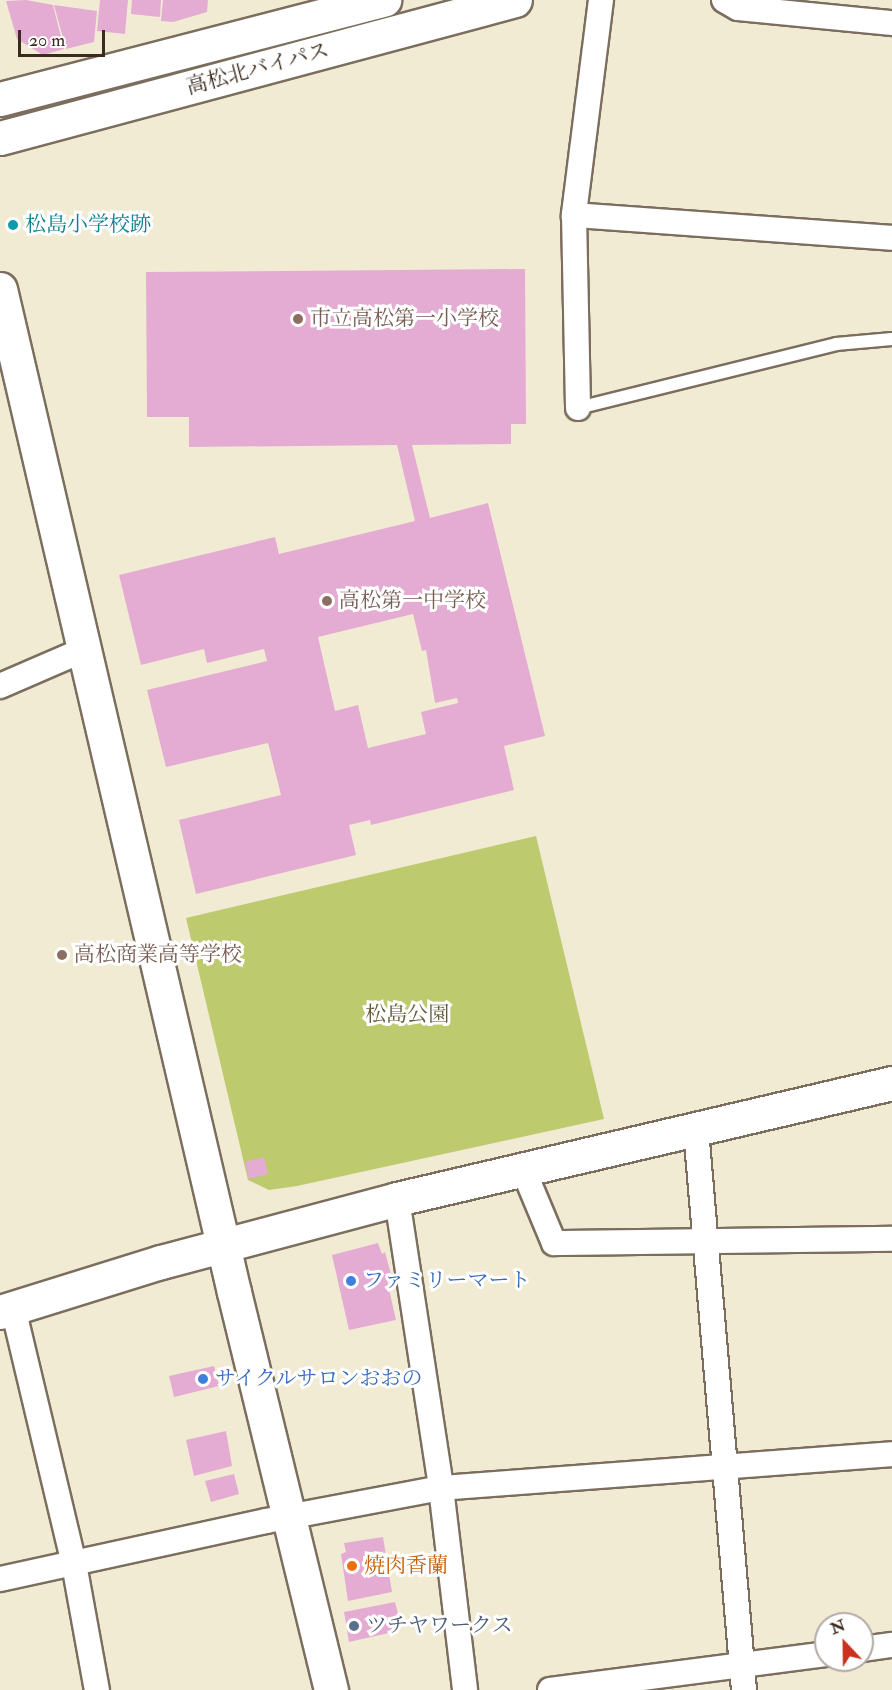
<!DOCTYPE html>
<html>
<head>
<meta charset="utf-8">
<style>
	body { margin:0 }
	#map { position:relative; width:892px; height:1690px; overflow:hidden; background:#f1ebd4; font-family:"IM FELL Double Pica","Noto Serif JP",serif }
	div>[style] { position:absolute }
	.green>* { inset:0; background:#bdcb6e }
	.building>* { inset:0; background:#e5acd3 }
	.roads { filter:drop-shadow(2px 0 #7b6e5e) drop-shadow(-2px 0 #7b6e5e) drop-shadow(0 2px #7b6e5e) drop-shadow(0 -2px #7b6e5e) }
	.lane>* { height:12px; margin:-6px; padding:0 6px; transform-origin:6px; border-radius:6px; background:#fff }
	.street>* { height:24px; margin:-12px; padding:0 12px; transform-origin:12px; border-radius:12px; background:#fff }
	.secondary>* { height:33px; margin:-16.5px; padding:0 16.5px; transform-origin:16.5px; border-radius:16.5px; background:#fff }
	.highway>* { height:33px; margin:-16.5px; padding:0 16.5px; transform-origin:16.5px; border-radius:16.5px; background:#fff }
	.dots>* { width:16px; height:16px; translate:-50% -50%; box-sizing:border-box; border:3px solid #fff; border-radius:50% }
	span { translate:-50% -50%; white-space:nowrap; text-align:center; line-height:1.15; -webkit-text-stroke:6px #fff; paint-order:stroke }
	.street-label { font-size:21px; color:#3b2a1e }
	.culture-label { font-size:21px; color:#0d838f }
	.left { translate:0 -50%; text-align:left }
	.education-label { font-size:21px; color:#785e54 }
	.park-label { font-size:21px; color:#625a36 }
	.shop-label { font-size:21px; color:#366cbe }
	.food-label { font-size:21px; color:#c56008 }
	.service-label { font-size:21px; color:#4e5e75 }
	.north { position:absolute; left:814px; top:1612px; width:60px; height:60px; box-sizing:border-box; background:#fff; border:2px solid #b1aaa5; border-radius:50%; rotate:338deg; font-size:16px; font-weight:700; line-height:24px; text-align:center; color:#3b2a1e }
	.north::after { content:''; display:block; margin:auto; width:21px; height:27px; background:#c8321e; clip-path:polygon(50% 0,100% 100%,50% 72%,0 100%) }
	.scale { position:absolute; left:18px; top:30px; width:87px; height:27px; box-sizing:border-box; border:3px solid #3b2a1e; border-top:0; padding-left:8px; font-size:18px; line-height:21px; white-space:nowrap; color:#3b2a1e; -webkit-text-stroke:4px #fff; paint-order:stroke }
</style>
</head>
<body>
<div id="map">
	<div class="green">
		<div style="clip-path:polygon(536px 836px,604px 1119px,297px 1186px,269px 1190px,248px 1180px,186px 918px)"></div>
	</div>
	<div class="building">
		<div style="clip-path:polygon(26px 0,53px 5px,64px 49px,43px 55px,17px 39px,6px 1px)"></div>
		<div style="clip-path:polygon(100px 0,128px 0,125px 34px,97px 31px)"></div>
		<div style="clip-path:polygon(132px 0,161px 0,160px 17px,131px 14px)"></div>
		<div style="clip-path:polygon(163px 0,208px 0,207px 12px,173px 22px,161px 21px)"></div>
		<div style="clip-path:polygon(54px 5px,97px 11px,94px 42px,66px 49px)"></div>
		<div style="clip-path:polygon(evenodd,525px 269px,526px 424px,511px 424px,511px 444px,412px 445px,430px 518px,488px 503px,545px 736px,504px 746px,514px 790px,371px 825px,370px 820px,349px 825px,356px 855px,196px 894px,179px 820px,281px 795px,268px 743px,166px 767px,147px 690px,267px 661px,264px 649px,207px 663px,204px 649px,141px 665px,119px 575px,275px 537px,279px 554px,415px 521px,397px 445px,189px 447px,189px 417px,147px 417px,146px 272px,525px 269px,413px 614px,422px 651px,426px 650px,435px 703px,457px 698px,458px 703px,421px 712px,426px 734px,368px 748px,358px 705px,335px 711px,318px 637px,413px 614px)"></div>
		<div style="clip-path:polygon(264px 1157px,268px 1174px,249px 1179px,245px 1162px)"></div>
		<div style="clip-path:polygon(378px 1243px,382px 1254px,385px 1252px,392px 1278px,387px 1280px,396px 1320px,349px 1330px,332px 1255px)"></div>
		<div style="clip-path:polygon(214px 1366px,219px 1386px,174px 1397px,169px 1376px)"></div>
		<div style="clip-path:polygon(226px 1431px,232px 1466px,194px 1476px,186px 1440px)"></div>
		<div style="clip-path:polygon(234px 1474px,239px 1494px,211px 1502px,205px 1481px)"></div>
		<div style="clip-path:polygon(383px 1537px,392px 1592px,348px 1601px,341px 1554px,346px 1552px,344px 1543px)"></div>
		<div style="clip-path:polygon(395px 1602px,399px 1617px,391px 1620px,393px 1632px,349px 1642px,344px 1612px)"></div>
	</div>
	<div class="roads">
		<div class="lane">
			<div style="left:578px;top:408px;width:266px;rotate:-13.9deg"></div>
			<div style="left:836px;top:344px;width:56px;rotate:-5.1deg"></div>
		</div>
		<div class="street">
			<div style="left:601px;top:0;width:217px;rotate:97.2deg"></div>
			<div style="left:574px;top:215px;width:319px;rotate:4.1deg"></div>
			<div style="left:724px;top:0;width:16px;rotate:30deg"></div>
			<div style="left:738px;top:8px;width:155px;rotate:5.6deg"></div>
			<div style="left:574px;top:215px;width:193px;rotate:88.8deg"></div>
			<div style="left:0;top:686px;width:90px;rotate:-23.4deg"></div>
			<div style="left:696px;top:1130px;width:562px;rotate:85.1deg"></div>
			<div style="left:523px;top:1169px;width:80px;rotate:67.3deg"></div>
			<div style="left:554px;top:1243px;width:338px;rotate:-0.7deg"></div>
			<div style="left:397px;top:1199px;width:292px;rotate:81.3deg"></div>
			<div style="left:441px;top:1488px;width:203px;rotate:83.2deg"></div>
			<div style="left:13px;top:1308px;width:263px;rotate:76.6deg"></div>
			<div style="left:74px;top:1564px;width:128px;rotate:79.7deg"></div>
			<div style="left:0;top:1579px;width:272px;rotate:-12.3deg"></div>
			<div style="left:266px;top:1521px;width:178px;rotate:-10.7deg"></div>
			<div style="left:441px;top:1488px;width:452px;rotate:-4.3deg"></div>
			<div style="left:862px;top:1649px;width:30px;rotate:-8deg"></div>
			<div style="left:550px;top:1690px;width:278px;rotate:-7.4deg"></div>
		</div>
		<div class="secondary">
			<div style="left:0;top:289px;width:1030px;rotate:76.87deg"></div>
			<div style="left:234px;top:1292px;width:410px;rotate:76.3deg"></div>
			<div style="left:0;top:1312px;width:169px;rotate:-17.3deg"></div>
			<div style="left:161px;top:1262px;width:244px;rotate:-14.9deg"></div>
			<div style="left:397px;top:1199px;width:508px;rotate:-13.19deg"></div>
		</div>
		<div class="highway">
			<div style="left:0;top:99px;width:397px;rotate:-14.5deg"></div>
			<div style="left:0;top:138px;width:533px;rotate:-15deg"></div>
		</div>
	</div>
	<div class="dots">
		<div style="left:13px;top:225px;background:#0f9aa8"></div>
		<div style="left:298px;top:319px;background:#8d6e63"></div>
		<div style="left:327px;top:601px;background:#8d6e63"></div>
		<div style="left:62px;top:955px;background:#8d6e63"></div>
		<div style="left:351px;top:1281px;background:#3f7fe0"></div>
		<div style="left:203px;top:1379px;background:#3f7fe0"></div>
		<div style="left:352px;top:1566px;background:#e8710a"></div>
		<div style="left:354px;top:1626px;background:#5c6f8a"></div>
	</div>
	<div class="street-label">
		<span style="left:258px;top:69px;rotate:-15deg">高松北バイパス</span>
	</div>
	<div class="culture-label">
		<span class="left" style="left:25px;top:225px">松島小学校跡</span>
	</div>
	<div class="education-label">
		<span class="left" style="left:310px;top:319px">市立高松第一小学校</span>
		<span class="left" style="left:339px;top:601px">高松第一中学校</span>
		<span class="left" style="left:74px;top:955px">高松商業高等学校</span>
	</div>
	<div class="park-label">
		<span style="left:407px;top:1015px">松島公園</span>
	</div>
	<div class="shop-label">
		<span class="left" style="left:363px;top:1281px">ファミリーマート</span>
		<span class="left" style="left:215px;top:1379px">サイクルサロンおおの</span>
	</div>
	<div class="food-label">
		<span class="left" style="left:364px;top:1566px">焼肉香蘭</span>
	</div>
	<div class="service-label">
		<span class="left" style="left:366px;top:1626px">ツチヤワークス</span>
	</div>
	<div class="north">N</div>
	<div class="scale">20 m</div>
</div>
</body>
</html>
